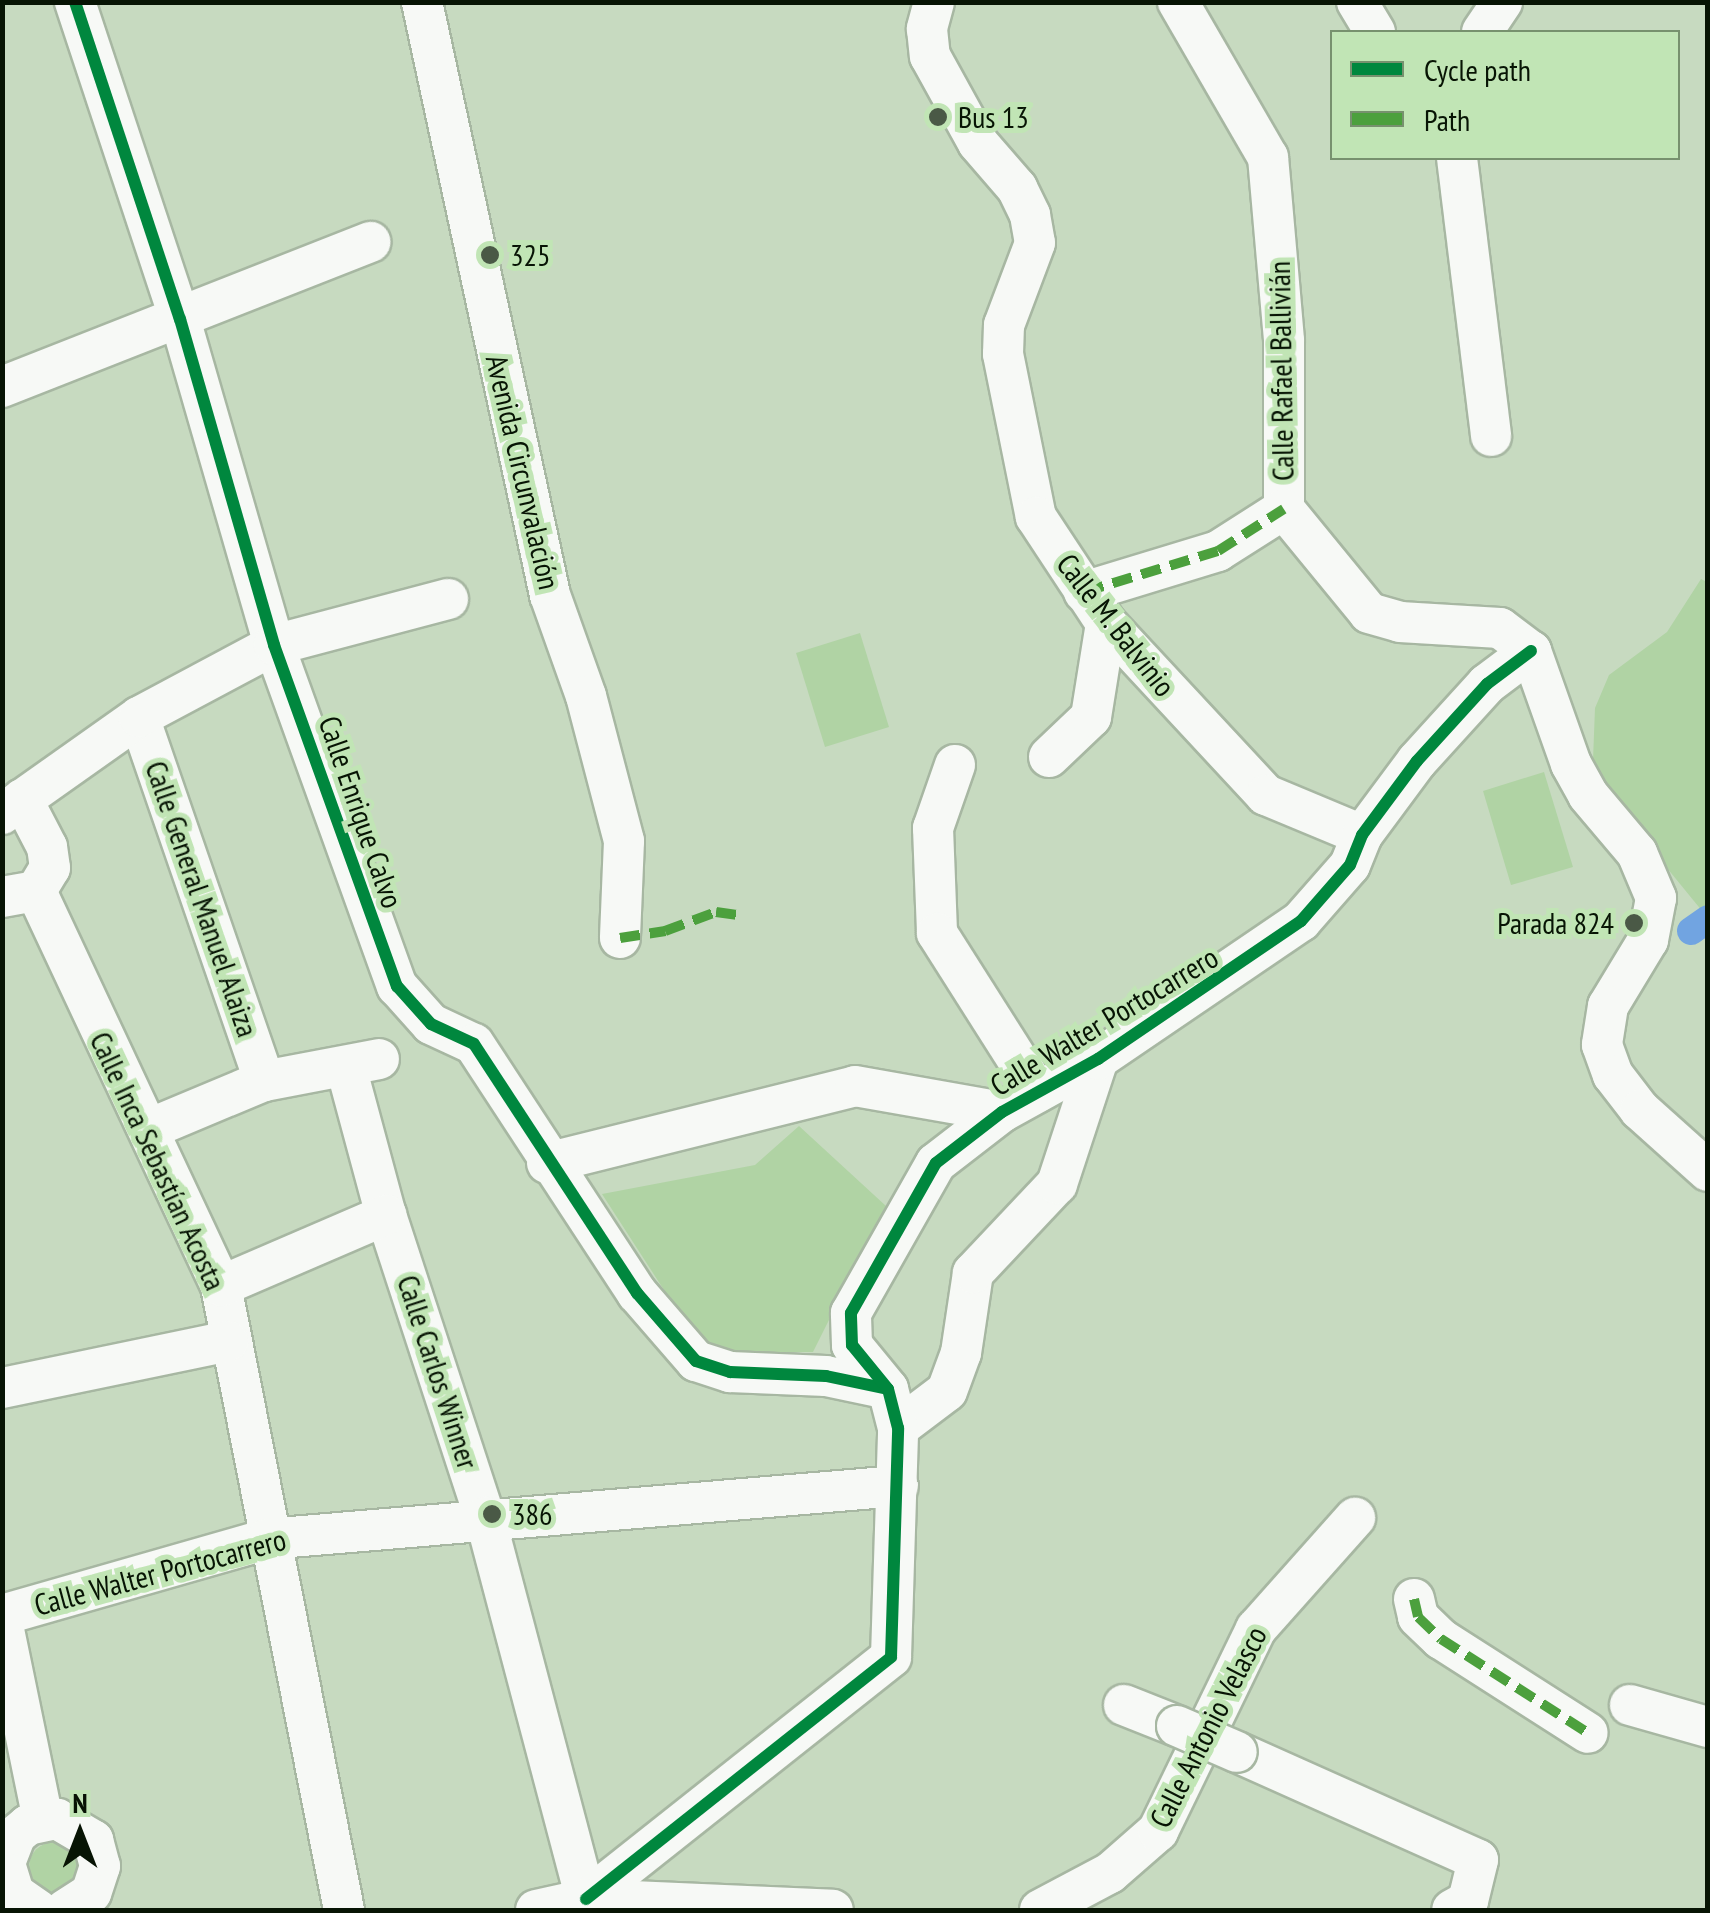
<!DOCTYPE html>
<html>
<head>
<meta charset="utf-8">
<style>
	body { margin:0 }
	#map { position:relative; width:1710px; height:1913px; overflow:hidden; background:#c7dac0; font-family:"PT Sans Narrow",sans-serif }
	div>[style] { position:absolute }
	.green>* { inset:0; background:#b0d3a4 }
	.round { border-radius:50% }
	.canal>* { height:28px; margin:-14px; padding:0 14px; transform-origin:14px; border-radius:14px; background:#71a4e1 }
	.roads { filter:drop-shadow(2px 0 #a7b7a2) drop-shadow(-2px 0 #a7b7a2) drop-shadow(0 2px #a7b7a2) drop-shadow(0 -2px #a7b7a2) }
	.minor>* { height:40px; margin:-20px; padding:0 20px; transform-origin:20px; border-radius:20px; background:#f7f9f6 }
	.bridges { filter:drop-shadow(2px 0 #a7b7a2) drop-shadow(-2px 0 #a7b7a2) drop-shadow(0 2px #a7b7a2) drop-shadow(0 -2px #a7b7a2) }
	.minor-bridge>* { height:40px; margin:-20px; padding:0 20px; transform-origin:20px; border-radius:20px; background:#f7f9f6 }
	.quiet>* { height:10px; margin-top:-5px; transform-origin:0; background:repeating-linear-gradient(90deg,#4ca03d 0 20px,transparent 0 30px) }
	.cycleway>* { height:12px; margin:-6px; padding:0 6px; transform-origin:6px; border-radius:6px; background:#00873e }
	.dots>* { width:28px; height:28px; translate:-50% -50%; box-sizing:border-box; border:5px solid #c1e5b5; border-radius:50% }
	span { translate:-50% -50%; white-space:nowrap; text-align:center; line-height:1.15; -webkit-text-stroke:10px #c1e5b5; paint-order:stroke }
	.poi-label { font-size:30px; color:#071404 }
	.left { translate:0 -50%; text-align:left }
	.right { translate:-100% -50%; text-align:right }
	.street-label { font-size:30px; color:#071404 }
	.frame { position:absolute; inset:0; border:5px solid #071404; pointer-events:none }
	.legend { position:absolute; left:1330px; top:30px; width:350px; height:130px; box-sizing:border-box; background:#c1e5b5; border:2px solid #77916e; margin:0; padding:12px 18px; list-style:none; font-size:30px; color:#071404 }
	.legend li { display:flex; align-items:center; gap:20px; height:50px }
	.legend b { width:50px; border:2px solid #77916e }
	.north { position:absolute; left:30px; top:1783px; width:100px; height:100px; -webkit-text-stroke:8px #c1e5b5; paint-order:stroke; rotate:0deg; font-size:28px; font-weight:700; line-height:40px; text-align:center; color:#071404 }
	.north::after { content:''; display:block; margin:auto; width:35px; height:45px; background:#071404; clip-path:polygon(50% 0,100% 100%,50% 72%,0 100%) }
</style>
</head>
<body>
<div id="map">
	<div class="green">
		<div style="clip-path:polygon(1701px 579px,1707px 582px,1707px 917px,1618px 808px,1593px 760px,1595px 708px,1609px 675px,1667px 632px)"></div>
		<div style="clip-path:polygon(860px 633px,889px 727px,825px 747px,796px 653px)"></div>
		<div style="clip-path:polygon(1544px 772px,1573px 867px,1511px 885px,1483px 791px)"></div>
		<div style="clip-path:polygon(799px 1126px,886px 1206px,813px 1352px,704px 1352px,602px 1194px,755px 1165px)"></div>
		<div class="round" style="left:29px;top:1842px;width:50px;height:50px"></div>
	</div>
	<div class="canal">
		<div style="left:1691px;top:931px;width:21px;rotate:-35deg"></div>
	</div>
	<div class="roads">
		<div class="minor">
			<div style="left:75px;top:2px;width:334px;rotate:71.7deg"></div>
			<div style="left:180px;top:319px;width:339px;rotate:73.9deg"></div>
			<div style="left:274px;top:645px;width:363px;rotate:70.2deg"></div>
			<div style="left:397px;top:986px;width:51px;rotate:48.2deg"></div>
			<div style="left:431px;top:1024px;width:47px;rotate:24.9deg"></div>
			<div style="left:474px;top:1044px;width:298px;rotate:56.8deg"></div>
			<div style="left:637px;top:1293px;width:90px;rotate:49.1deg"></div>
			<div style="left:696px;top:1361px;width:36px;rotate:18deg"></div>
			<div style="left:730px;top:1372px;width:96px;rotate:2.4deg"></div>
			<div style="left:826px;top:1376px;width:63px;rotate:11.8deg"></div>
			<div style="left:422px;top:2px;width:607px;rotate:77.82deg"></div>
			<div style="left:550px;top:595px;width:107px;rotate:70.4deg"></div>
			<div style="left:586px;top:696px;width:150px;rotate:75.3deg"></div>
			<div style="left:624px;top:841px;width:97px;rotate:92.4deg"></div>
			<div style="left:934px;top:2px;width:28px;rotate:105deg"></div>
			<div style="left:927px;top:29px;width:27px;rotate:84deg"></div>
			<div style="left:930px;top:56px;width:99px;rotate:61.1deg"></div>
			<div style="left:978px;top:143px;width:60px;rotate:49.1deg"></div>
			<div style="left:1017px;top:188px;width:30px;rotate:64deg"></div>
			<div style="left:1030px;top:215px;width:28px;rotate:80deg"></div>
			<div style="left:1035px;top:243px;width:88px;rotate:110.7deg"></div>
			<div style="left:1004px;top:325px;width:29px;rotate:92deg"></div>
			<div style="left:1003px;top:354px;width:166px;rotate:78.6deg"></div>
			<div style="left:1036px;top:517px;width:127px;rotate:56.6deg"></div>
			<div style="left:1106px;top:623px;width:235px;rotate:47.1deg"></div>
			<div style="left:1266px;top:795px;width:104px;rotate:22.6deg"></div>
			<div style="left:1178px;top:2px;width:179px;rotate:59.9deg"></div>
			<div style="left:1268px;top:157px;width:185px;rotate:85deg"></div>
			<div style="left:1284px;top:341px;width:168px;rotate:90deg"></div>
			<div style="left:1284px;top:509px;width:134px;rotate:50.7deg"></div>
			<div style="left:1369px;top:613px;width:32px;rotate:16deg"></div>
			<div style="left:1400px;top:622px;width:100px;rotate:3.4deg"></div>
			<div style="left:1500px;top:628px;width:39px;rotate:37deg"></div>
			<div style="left:1531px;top:651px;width:120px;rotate:70.5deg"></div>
			<div style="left:1571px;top:764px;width:35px;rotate:61deg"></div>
			<div style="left:1588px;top:795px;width:76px;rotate:49.8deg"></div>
			<div style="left:1637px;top:853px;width:49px;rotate:67.1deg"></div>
			<div style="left:1656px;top:898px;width:43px;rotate:100.8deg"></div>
			<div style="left:1648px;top:940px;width:77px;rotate:121.2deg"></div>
			<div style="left:1608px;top:1006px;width:39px;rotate:99deg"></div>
			<div style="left:1602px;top:1045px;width:32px;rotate:70deg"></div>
			<div style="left:1613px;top:1075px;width:44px;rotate:52.4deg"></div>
			<div style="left:1640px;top:1110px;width:91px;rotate:41.9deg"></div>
			<div style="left:1357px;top:2px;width:35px;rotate:59deg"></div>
			<div style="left:1482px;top:32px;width:36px;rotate:-56deg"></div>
			<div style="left:1457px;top:158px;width:280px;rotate:83deg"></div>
			<div style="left:2px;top:387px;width:396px;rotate:-21.5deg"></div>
			<div style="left:1084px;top:592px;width:140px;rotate:-17deg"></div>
			<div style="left:1218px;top:551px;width:78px;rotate:-32.5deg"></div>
			<div style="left:139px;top:717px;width:385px;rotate:71deg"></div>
			<div style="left:1049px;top:757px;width:58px;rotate:-43.6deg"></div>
			<div style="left:1091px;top:717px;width:95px;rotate:-80.9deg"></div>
			<div style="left:955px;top:765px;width:67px;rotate:109.2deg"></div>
			<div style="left:933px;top:828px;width:105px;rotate:87.8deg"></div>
			<div style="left:937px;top:933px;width:188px;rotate:57.6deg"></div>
			<div style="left:2px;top:814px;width:168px;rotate:-35.3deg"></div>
			<div style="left:139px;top:717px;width:153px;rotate:-28.1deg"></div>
			<div style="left:274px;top:645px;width:180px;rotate:-14.8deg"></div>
			<div style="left:36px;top:891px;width:436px;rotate:64.9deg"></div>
			<div style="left:221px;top:1286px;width:636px;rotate:78.85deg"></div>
			<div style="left:2px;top:897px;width:35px;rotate:-10deg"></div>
			<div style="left:36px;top:891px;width:27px;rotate:-59deg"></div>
			<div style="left:50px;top:868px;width:21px;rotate:-98deg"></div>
			<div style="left:47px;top:847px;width:54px;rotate:-117.5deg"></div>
			<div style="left:346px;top:1067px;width:153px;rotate:74.9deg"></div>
			<div style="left:386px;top:1215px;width:318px;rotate:71.9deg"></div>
			<div style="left:485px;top:1517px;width:407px;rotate:75.2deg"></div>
			<div style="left:149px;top:1129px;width:125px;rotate:-22.7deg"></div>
			<div style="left:264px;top:1081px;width:117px;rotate:-10.8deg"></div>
			<div style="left:547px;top:1163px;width:317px;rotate:-14deg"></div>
			<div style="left:855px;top:1086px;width:149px;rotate:10deg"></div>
			<div style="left:221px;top:1286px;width:180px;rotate:-23.3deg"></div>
			<div style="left:2px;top:1388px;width:231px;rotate:-11.7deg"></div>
			<div style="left:898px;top:1428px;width:61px;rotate:-37.1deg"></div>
			<div style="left:947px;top:1391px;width:40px;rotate:-69.8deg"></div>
			<div style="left:961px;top:1353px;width:81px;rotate:-81.5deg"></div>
			<div style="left:973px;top:1273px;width:122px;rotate:-46.7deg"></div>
			<div style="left:1057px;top:1184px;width:132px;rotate:-71.8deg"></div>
			<div style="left:1414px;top:1599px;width:18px;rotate:77deg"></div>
			<div style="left:1418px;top:1617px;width:32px;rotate:44deg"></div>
			<div style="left:1441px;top:1639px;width:174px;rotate:32.6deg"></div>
			<div style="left:2px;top:1615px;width:276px;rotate:-16deg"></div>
			<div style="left:267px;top:1539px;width:633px;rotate:-4.8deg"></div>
			<div style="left:2px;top:1620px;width:203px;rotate:78.4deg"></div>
			<div style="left:1124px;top:1705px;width:57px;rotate:21.6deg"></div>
			<div style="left:1630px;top:1705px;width:81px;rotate:15.8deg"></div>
			<div style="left:1237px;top:1752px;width:264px;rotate:24.1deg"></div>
			<div style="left:1478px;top:1860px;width:42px;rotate:103.7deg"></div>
			<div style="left:1468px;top:1901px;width:18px;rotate:151deg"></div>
			<div style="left:586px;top:1899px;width:389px;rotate:-38.4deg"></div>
			<div style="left:891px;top:1657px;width:229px;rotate:-88.2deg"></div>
			<div style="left:898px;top:1428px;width:40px;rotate:-104.4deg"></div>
			<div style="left:888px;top:1389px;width:57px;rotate:-129.3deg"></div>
			<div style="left:852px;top:1345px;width:32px;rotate:-92deg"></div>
			<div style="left:851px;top:1313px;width:172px;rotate:-60.5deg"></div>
			<div style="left:936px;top:1163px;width:83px;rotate:-37.7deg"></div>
			<div style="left:1002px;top:1112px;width:110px;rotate:-28.9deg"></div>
			<div style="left:1098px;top:1059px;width:245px;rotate:-34.2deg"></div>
			<div style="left:1301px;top:921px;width:74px;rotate:-48.8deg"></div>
			<div style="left:1350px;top:865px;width:32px;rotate:-68deg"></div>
			<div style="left:1362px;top:835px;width:92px;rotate:-53.4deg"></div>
			<div style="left:1417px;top:761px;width:104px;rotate:-47.7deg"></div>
			<div style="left:1487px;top:684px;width:55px;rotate:-36.9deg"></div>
			<div style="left:38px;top:1910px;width:29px;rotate:-145deg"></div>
			<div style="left:14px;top:1893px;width:31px;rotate:-107deg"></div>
			<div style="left:5px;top:1863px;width:30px;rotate:-69deg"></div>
			<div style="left:16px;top:1835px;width:16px;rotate:-40deg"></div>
			<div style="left:28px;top:1825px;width:30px;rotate:-12deg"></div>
			<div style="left:57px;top:1819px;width:42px;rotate:30.3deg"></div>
			<div style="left:93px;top:1840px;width:27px;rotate:75deg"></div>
			<div style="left:100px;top:1866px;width:28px;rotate:108deg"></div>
			<div style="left:91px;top:1893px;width:31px;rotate:147deg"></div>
			<div style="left:536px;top:1910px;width:51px;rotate:-12.4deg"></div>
			<div style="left:586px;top:1899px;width:247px;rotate:2.5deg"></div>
			<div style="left:1040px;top:1910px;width:79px;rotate:-27.9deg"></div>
			<div style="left:1110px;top:1873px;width:64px;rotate:-41.2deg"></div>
			<div style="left:1158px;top:1831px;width:225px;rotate:-64.1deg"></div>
			<div style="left:1256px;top:1629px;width:149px;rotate:-48.3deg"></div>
		</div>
	</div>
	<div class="bridges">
		<div class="minor-bridge">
			<div style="left:1177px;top:1726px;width:65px;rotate:23.4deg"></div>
		</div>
	</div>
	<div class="quiet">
		<div style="left:1084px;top:592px;width:140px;rotate:-17deg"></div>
		<div style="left:1218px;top:551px;width:78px;rotate:-32.5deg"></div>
		<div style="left:620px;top:938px;width:46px;rotate:-8.8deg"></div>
		<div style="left:665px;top:931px;width:54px;rotate:-20.4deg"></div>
		<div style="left:716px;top:912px;width:28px;rotate:8deg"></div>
		<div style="left:1414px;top:1599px;width:18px;rotate:77deg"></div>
		<div style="left:1418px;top:1617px;width:32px;rotate:44deg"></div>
		<div style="left:1441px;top:1639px;width:174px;rotate:32.6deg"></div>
	</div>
	<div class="cycleway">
		<div style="left:75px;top:2px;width:334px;rotate:71.7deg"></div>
		<div style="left:180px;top:319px;width:339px;rotate:73.9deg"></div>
		<div style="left:274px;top:645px;width:363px;rotate:70.2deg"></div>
		<div style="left:397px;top:986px;width:51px;rotate:48.2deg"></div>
		<div style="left:431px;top:1024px;width:47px;rotate:24.9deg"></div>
		<div style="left:474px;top:1044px;width:298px;rotate:56.8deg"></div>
		<div style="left:637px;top:1293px;width:90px;rotate:49.1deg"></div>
		<div style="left:696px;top:1361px;width:36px;rotate:18deg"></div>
		<div style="left:730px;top:1372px;width:96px;rotate:2.4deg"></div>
		<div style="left:826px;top:1376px;width:63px;rotate:11.8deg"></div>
		<div style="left:586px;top:1899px;width:389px;rotate:-38.4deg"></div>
		<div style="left:891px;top:1657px;width:229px;rotate:-88.2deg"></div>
		<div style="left:898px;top:1428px;width:40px;rotate:-104.4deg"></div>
		<div style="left:888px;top:1389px;width:57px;rotate:-129.3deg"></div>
		<div style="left:852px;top:1345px;width:32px;rotate:-92deg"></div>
		<div style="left:851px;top:1313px;width:172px;rotate:-60.5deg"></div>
		<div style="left:936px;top:1163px;width:83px;rotate:-37.7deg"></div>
		<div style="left:1002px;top:1112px;width:110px;rotate:-28.9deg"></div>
		<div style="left:1098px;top:1059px;width:245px;rotate:-34.2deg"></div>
		<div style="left:1301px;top:921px;width:74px;rotate:-48.8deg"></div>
		<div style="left:1350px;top:865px;width:32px;rotate:-68deg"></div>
		<div style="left:1362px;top:835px;width:92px;rotate:-53.4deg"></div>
		<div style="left:1417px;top:761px;width:104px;rotate:-47.7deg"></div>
		<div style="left:1487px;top:684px;width:55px;rotate:-36.9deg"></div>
	</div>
	<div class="dots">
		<div style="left:938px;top:117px;background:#4a5946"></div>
		<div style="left:490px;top:255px;background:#4a5946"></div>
		<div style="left:1634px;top:923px;background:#4a5946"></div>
		<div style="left:492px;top:1514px;background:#4a5946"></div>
	</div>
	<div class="poi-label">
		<span class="left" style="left:958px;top:117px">Bus 13</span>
		<span class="left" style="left:510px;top:255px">325</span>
		<span class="right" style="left:1614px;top:923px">Parada 824</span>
		<span class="left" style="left:512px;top:1514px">386</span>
	</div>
	<div class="street-label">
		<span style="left:1281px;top:371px;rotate:-91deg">Calle Rafael Ballivián</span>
		<span style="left:523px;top:472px;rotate:77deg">Avenida Circunvalación</span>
		<span style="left:1116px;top:625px;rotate:52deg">Calle M. Balvinio</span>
		<span style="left:361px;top:812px;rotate:71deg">Calle Enrique Calvo</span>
		<span style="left:202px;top:899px;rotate:71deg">Calle General Manuel Alaiza</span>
		<span style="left:1104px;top:1021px;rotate:-31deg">Calle Walter Portocarrero</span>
		<span style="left:158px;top:1161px;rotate:65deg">Calle Inca Sebastían Acosta</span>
		<span style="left:438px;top:1372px;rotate:72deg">Calle Carlos Winner</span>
		<span style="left:160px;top:1572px;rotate:-15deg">Calle Walter Portocarrero</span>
		<span style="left:1208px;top:1727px;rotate:-63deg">Calle Antonio Velasco</span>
	</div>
	<div class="frame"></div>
	<ul class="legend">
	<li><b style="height:12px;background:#00873e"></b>Cycle path</li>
	<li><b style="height:12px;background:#4ca03d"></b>Path</li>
	</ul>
	<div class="north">N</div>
</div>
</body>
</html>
